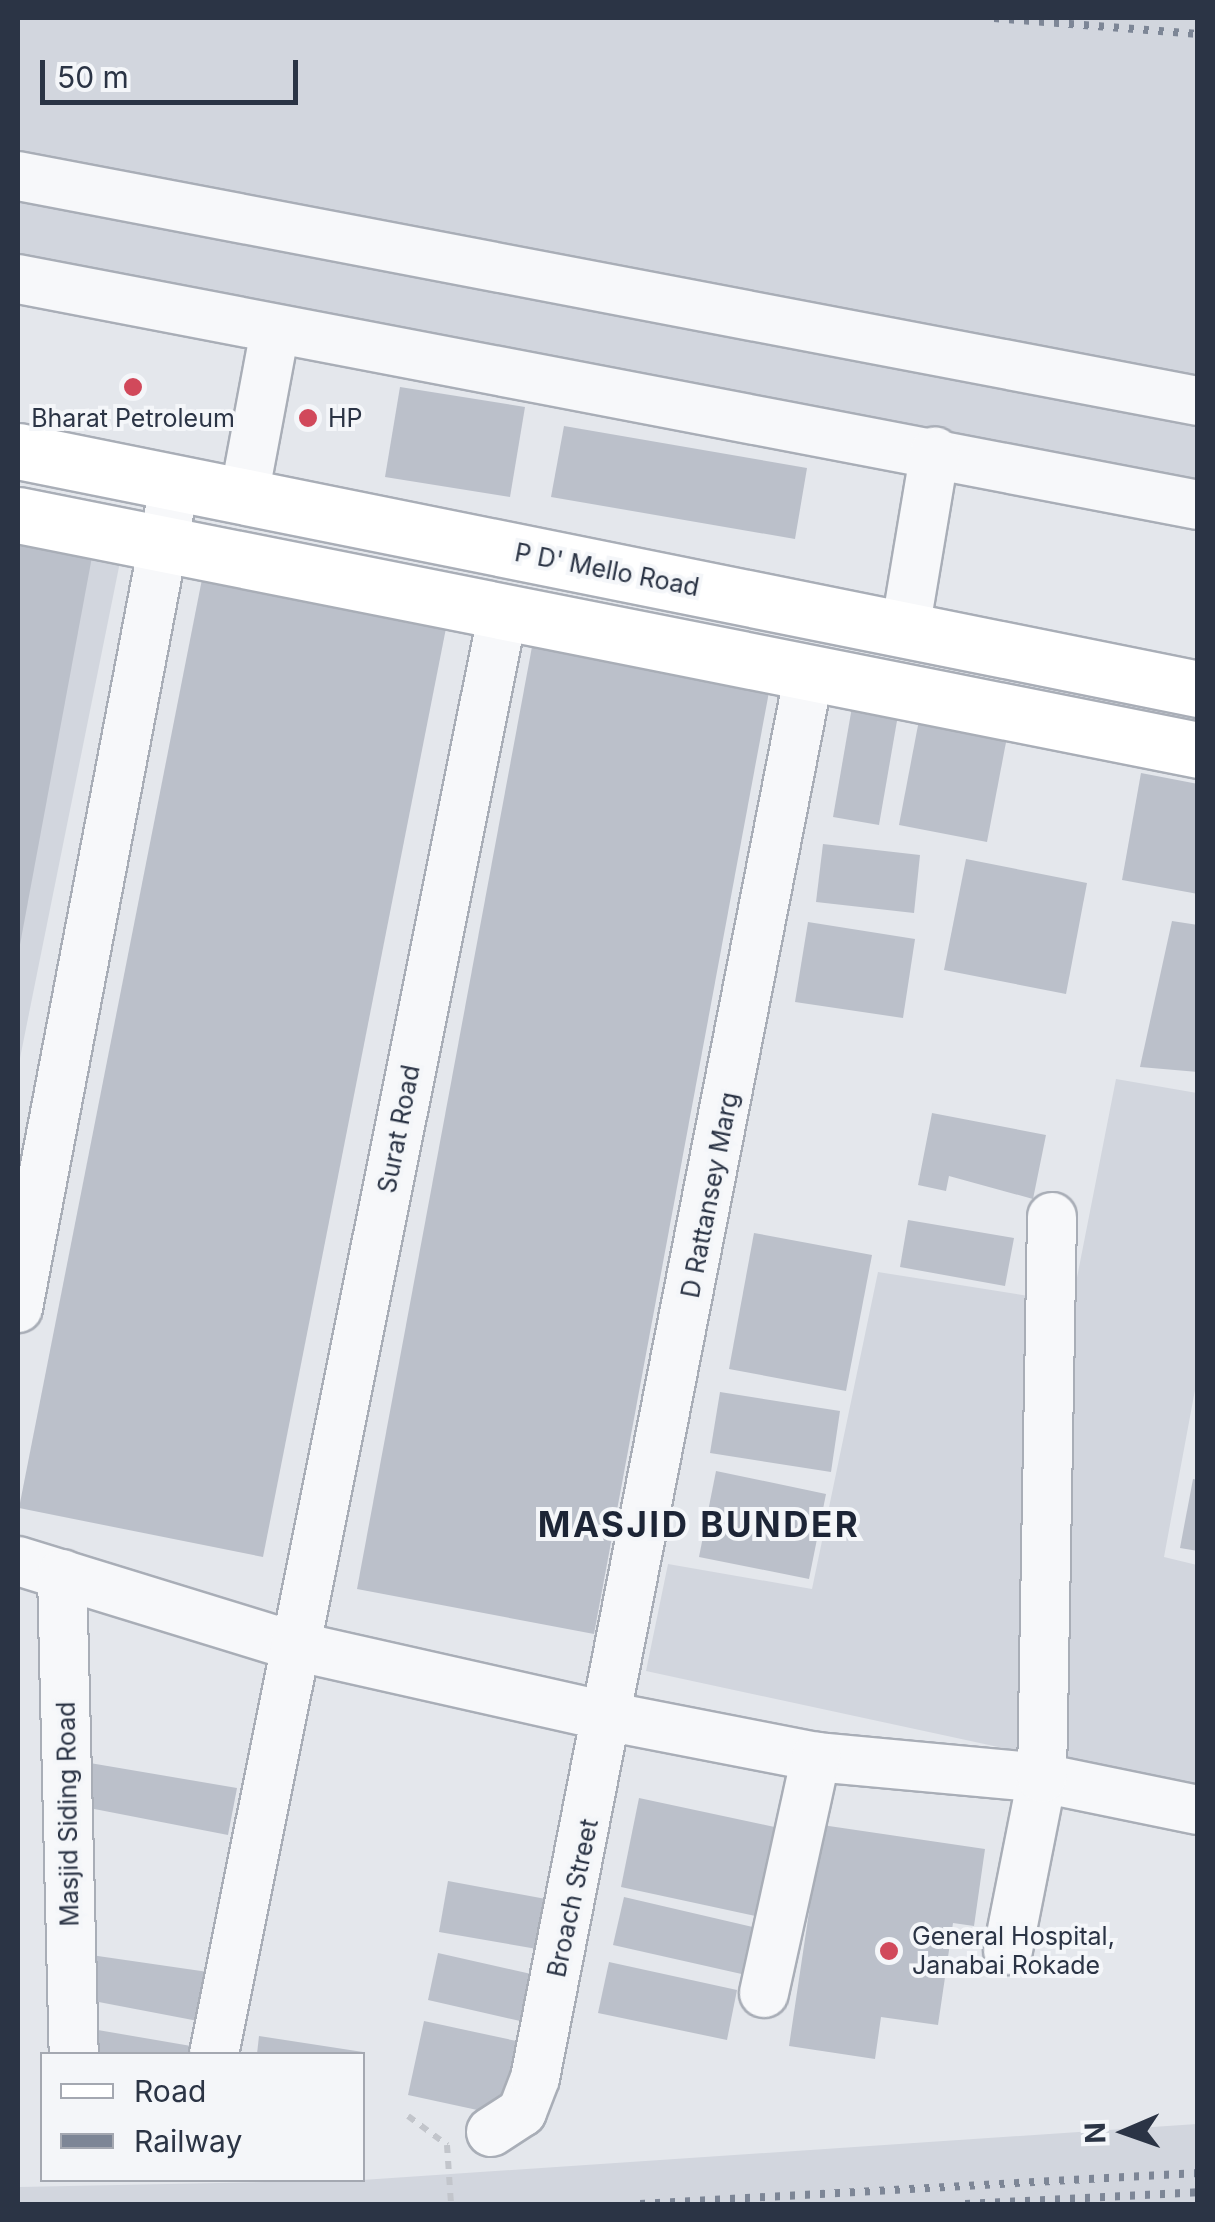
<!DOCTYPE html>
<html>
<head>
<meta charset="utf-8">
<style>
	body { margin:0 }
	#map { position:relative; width:1215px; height:2222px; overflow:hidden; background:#e4e7ec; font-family:Inter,sans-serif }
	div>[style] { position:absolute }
	.built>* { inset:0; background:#d2d6de }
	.building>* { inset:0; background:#bbc0ca }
	.path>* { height:6px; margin-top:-3px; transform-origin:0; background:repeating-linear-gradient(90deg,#c2c5cb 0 8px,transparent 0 16px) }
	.roads { filter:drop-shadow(2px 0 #a9aeb7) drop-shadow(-2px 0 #a9aeb7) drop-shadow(0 2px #a9aeb7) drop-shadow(0 -2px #a9aeb7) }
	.minor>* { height:48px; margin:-24px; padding:0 24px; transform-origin:24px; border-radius:24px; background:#f7f8fa }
	.major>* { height:55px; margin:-27.5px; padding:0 27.5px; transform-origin:27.5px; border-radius:27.5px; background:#fff }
	.rail>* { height:8px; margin-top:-4px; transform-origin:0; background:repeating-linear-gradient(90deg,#7d8696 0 5px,transparent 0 15px) }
	.dots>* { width:28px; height:28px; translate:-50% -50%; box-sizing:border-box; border:5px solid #f4f6f9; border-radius:50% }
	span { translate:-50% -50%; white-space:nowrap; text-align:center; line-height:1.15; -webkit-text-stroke:8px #f4f6f9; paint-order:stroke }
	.poi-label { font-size:25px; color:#2b3445 }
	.left { translate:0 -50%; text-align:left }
	.street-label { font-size:25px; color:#2b3445 }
	.district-label { font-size:35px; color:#1d2536; font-weight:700; letter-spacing:2.5px }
	.frame { position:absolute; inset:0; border:20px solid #2b3445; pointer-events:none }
	.legend { position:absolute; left:40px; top:2052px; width:325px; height:130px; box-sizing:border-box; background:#f4f6f9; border:2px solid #a4a8b1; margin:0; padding:12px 18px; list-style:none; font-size:30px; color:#2b3445 }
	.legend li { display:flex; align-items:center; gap:20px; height:50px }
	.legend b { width:50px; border:2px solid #a4a8b1 }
	.north { position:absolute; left:1075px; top:2082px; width:100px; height:100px; -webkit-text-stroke:8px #f4f6f9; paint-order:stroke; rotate:268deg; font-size:28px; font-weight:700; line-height:40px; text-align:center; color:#2b3445 }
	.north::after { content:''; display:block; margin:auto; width:35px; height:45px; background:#2b3445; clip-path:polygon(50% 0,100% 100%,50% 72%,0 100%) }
	.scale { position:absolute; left:40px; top:60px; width:258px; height:45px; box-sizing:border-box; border:5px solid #2b3445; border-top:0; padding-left:12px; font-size:30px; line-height:35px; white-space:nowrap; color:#2b3445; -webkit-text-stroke:8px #f4f6f9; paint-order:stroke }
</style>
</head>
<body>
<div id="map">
	<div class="built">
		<div style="clip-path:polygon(18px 18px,1197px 18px,1197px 480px,18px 253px)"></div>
		<div style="clip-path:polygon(18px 537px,121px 557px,18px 1068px)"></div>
		<div style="clip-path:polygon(1116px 1079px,1197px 1093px,1197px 1379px,1164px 1557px,1197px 1565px,1197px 1790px,646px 1671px,668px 1564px,812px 1589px,878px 1272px,1072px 1303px)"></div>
		<div style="clip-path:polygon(1197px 2124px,1197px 2204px,18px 2204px,19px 2187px,362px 2180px)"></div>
	</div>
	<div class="building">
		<div style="clip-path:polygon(400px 387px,525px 407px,510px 497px,385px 477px)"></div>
		<div style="clip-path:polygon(564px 426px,807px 468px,795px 539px,551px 497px)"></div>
		<div style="clip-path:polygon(18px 531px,94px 546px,19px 950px,18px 950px)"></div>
		<div style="clip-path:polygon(204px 569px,448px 618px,263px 1557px,19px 1508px)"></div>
		<div style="clip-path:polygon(534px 636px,771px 681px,594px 1634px,357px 1589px)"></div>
		<div style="clip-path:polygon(852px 707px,898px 715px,879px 825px,833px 817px)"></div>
		<div style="clip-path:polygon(919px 720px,1007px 737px,987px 842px,899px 825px)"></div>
		<div style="clip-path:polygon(1141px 773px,1198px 784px,1198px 894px,1122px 880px)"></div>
		<div style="clip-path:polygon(823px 844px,920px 855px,914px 913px,816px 902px)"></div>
		<div style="clip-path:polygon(966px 859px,1087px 883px,1066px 994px,944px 970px)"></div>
		<div style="clip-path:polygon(1172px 921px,1198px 925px,1198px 1072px,1140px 1067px)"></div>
		<div style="clip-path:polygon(808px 922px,915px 939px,903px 1018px,795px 1002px)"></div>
		<div style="clip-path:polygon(932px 1113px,1046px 1135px,1033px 1199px,949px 1176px,946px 1191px,918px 1185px)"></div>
		<div style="clip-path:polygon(908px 1220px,1014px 1238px,1005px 1286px,900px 1267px)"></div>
		<div style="clip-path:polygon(754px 1233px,872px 1255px,846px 1391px,729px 1369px)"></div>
		<div style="clip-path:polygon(720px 1392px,840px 1411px,831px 1472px,710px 1453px)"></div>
		<div style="clip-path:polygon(716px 1471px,826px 1494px,809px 1579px,699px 1557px)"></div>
		<div style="clip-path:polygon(1193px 1479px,1198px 1480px,1198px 1551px,1180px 1548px)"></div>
		<div style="clip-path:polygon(84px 1762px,237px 1788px,228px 1835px,84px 1807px)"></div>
		<div style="clip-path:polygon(639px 1798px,779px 1828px,760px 1917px,621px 1887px)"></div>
		<div style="clip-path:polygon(822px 1825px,985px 1849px,974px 1926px,953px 1923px,938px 2025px,881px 2017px,875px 2059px,789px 2046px)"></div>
		<div style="clip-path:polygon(448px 1881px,546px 1899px,537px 1949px,439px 1932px)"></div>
		<div style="clip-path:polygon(624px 1897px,757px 1928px,746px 1975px,613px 1945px)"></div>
		<div style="clip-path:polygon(438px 1953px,540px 1976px,529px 2023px,428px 2000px)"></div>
		<div style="clip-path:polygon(84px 1954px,208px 1972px,198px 2021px,83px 1999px)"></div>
		<div style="clip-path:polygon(609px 1962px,737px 1990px,727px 2040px,598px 2013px)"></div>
		<div style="clip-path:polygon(424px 2021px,521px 2042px,505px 2116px,408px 2095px)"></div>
		<div style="clip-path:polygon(92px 2029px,191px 2046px,190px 2054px,92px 2054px)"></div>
		<div style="clip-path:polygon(259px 2036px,363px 2052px,362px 2054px,257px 2054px)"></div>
	</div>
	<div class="path">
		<div style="left:408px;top:2116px;width:49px;rotate:36.6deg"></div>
		<div style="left:447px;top:2145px;width:59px;rotate:86.1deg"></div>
	</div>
	<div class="roads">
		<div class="minor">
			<div style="left:18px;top:176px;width:1201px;rotate:10.8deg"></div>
			<div style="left:18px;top:279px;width:1201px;rotate:10.84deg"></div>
			<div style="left:244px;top:496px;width:169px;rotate:-79.4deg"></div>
			<div style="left:905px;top:630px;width:181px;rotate:-80.5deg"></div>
			<div style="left:18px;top:1308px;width:841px;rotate:-79.24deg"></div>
			<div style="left:18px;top:1561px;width:290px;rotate:17.1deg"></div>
			<div style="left:295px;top:1646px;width:324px;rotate:12.7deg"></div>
			<div style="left:611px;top:1717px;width:209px;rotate:11deg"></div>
			<div style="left:816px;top:1757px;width:227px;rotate:5.3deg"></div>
			<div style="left:1042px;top:1778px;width:159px;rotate:11.6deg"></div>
			<div style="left:62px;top:1574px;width:480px;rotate:88.6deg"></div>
			<div style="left:1008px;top:1950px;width:175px;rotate:-78.8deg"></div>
			<div style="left:1042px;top:1778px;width:561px;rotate:-88.98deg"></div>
			<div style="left:764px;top:1993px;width:242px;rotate:-77.6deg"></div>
			<div style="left:214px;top:2054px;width:1471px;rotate:-78.67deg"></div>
			<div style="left:491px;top:2132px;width:37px;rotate:-33deg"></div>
			<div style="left:522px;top:2112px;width:36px;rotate:-69deg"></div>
			<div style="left:535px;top:2078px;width:1431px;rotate:-78.96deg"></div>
		</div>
		<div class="major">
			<div style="left:18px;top:451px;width:1204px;rotate:11.4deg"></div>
			<div style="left:18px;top:515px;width:1203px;rotate:11.26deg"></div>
		</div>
	</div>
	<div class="rail">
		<div style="left:994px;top:18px;width:205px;rotate:4.5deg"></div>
		<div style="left:640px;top:2204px;width:559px;rotate:-3.18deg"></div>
		<div style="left:965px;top:2204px;width:233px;rotate:-2.9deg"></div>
	</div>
	<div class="dots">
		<div style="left:133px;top:387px;background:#d1495b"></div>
		<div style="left:308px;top:418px;background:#d1495b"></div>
		<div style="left:889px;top:1951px;background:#d1495b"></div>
	</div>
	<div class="poi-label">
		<span style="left:133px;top:418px">Bharat Petroleum</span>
		<span class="left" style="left:328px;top:418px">HP</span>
		<span class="left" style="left:912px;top:1951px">General Hospital,<br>Janabai Rokade</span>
	</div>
	<div class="street-label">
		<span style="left:607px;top:570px;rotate:11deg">P D' Mello Road</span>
		<span style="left:399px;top:1129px;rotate:-79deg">Surat Road</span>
		<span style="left:710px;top:1195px;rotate:-79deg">D Rattansey Marg</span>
		<span style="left:68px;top:1814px;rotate:-91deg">Masjid Siding Road</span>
		<span style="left:573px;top:1898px;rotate:-78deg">Broach Street</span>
	</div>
	<div class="district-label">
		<span style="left:699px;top:1524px">MASJID BUNDER</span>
	</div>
	<div class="frame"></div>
	<ul class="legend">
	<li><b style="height:12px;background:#fff"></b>Road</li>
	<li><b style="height:12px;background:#7d8696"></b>Railway</li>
	</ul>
	<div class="north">N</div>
	<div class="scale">50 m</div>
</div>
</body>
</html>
